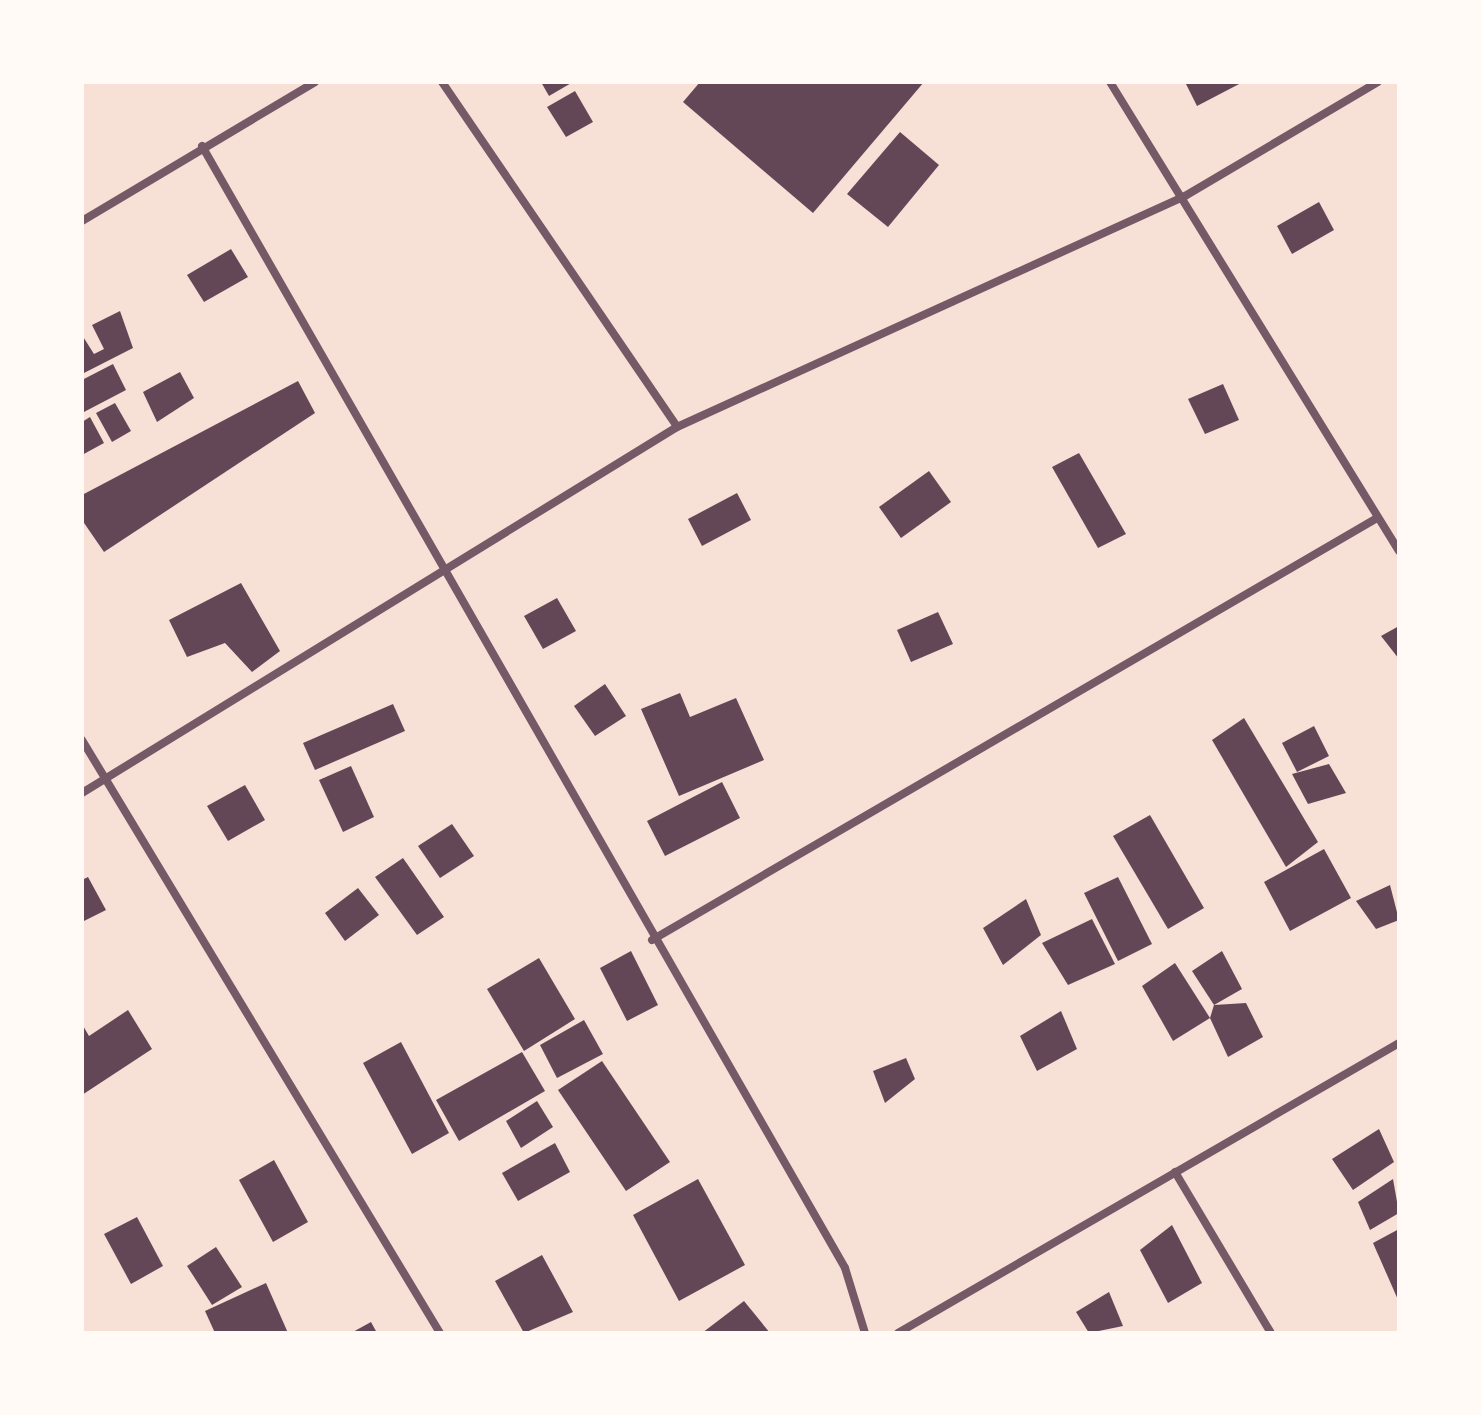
<!DOCTYPE html>
<html>
<head>
<meta charset="utf-8">
<style>
	body { margin:0 }
	#map { position:relative; width:1481px; height:1415px; overflow:hidden; background:#f7e1d7; font-family:"Crimson Pro",serif }
	div>[style] { position:absolute }
	.building>* { inset:0; background:#644757 }
	.minor>* { height:8px; margin:-4px; padding:0 4px; transform-origin:4px; border-radius:4px; background:#755966 }
	span { translate:-50% -50%; white-space:nowrap; text-align:center; line-height:1.15; -webkit-text-stroke:7px #fffaf5; paint-order:stroke }
	.frame { position:absolute; inset:0; border:84px solid #fffaf5; pointer-events:none }
</style>
</head>
<body>
<div id="map">
	<div class="building">
		<div style="clip-path:polygon(541px 82px,573px 82px,549px 96px)"></div>
		<div style="clip-path:polygon(700px 82px,924px 82px,813px 213px,683px 102px)"></div>
		<div style="clip-path:polygon(1185px 82px,1243px 82px,1197px 106px)"></div>
		<div style="clip-path:polygon(575px 91px,593px 122px,566px 137px,547px 107px)"></div>
		<div style="clip-path:polygon(900px 132px,939px 165px,888px 227px,847px 194px)"></div>
		<div style="clip-path:polygon(1319px 202px,1334px 230px,1292px 254px,1277px 226px)"></div>
		<div style="clip-path:polygon(231px 249px,248px 277px,204px 302px,187px 275px)"></div>
		<div style="clip-path:polygon(120px 311px,133px 348px,82px 374px,82px 335px,94px 354px,104px 349px,92px 325px)"></div>
		<div style="clip-path:polygon(113px 364px,126px 390px,82px 413px,82px 380px)"></div>
		<div style="clip-path:polygon(180px 372px,194px 398px,157px 422px,143px 392px)"></div>
		<div style="clip-path:polygon(298px 381px,315px 413px,104px 552px,82px 520px,82px 495px)"></div>
		<div style="clip-path:polygon(1223px 384px,1239px 420px,1205px 434px,1188px 399px)"></div>
		<div style="clip-path:polygon(115px 403px,131px 431px,112px 442px,96px 413px)"></div>
		<div style="clip-path:polygon(90px 417px,104px 443px,82px 455px,82px 422px)"></div>
		<div style="clip-path:polygon(1079px 453px,1126px 534px,1098px 548px,1052px 467px)"></div>
		<div style="clip-path:polygon(929px 471px,951px 502px,901px 538px,879px 507px)"></div>
		<div style="clip-path:polygon(737px 493px,751px 520px,702px 546px,688px 519px)"></div>
		<div style="clip-path:polygon(241px 583px,280px 651px,252px 672px,225px 643px,187px 657px,169px 620px)"></div>
		<div style="clip-path:polygon(557px 598px,576px 631px,543px 649px,524px 616px)"></div>
		<div style="clip-path:polygon(938px 612px,953px 644px,911px 662px,897px 630px)"></div>
		<div style="clip-path:polygon(1399px 626px,1399px 659px,1381px 636px)"></div>
		<div style="clip-path:polygon(605px 684px,626px 716px,595px 736px,574px 706px)"></div>
		<div style="clip-path:polygon(680px 693px,690px 717px,736px 698px,764px 760px,679px 796px,641px 709px)"></div>
		<div style="clip-path:polygon(393px 704px,405px 731px,315px 770px,303px 743px)"></div>
		<div style="clip-path:polygon(1244px 718px,1318px 842px,1286px 867px,1212px 740px)"></div>
		<div style="clip-path:polygon(1314px 726px,1329px 756px,1297px 772px,1282px 743px)"></div>
		<div style="clip-path:polygon(1329px 764px,1346px 793px,1308px 804px,1292px 774px)"></div>
		<div style="clip-path:polygon(351px 766px,374px 817px,343px 832px,319px 780px)"></div>
		<div style="clip-path:polygon(722px 782px,740px 818px,665px 856px,647px 821px)"></div>
		<div style="clip-path:polygon(245px 785px,265px 820px,228px 841px,207px 806px)"></div>
		<div style="clip-path:polygon(1150px 815px,1204px 908px,1168px 929px,1113px 836px)"></div>
		<div style="clip-path:polygon(452px 824px,474px 856px,440px 878px,418px 846px)"></div>
		<div style="clip-path:polygon(1324px 849px,1351px 898px,1290px 931px,1264px 882px)"></div>
		<div style="clip-path:polygon(403px 858px,444px 917px,417px 935px,375px 877px)"></div>
		<div style="clip-path:polygon(88px 877px,106px 910px,82px 922px,82px 880px)"></div>
		<div style="clip-path:polygon(1118px 877px,1152px 944px,1118px 961px,1084px 893px)"></div>
		<div style="clip-path:polygon(1390px 885px,1399px 920px,1376px 929px,1356px 901px)"></div>
		<div style="clip-path:polygon(358px 888px,379px 915px,345px 941px,325px 913px)"></div>
		<div style="clip-path:polygon(1026px 899px,1041px 935px,1003px 965px,983px 928px)"></div>
		<div style="clip-path:polygon(1092px 919px,1115px 964px,1068px 985px,1042px 943px)"></div>
		<div style="clip-path:polygon(631px 951px,658px 1005px,627px 1021px,600px 968px)"></div>
		<div style="clip-path:polygon(1222px 951px,1242px 989px,1214px 1005px,1192px 971px)"></div>
		<div style="clip-path:polygon(539px 958px,575px 1019px,524px 1051px,487px 989px)"></div>
		<div style="clip-path:polygon(1175px 963px,1210px 1018px,1173px 1041px,1142px 986px)"></div>
		<div style="clip-path:polygon(1246px 1003px,1263px 1037px,1228px 1057px,1210px 1018px,1214px 1005px)"></div>
		<div style="clip-path:polygon(128px 1010px,152px 1049px,82px 1095px,82px 1024px,89px 1036px)"></div>
		<div style="clip-path:polygon(1061px 1011px,1077px 1049px,1037px 1071px,1020px 1036px)"></div>
		<div style="clip-path:polygon(584px 1020px,603px 1054px,557px 1078px,540px 1045px)"></div>
		<div style="clip-path:polygon(401px 1042px,449px 1133px,412px 1154px,363px 1063px)"></div>
		<div style="clip-path:polygon(522px 1052px,545px 1091px,459px 1141px,436px 1100px)"></div>
		<div style="clip-path:polygon(906px 1058px,915px 1079px,885px 1103px,873px 1071px)"></div>
		<div style="clip-path:polygon(602px 1061px,670px 1162px,626px 1191px,558px 1090px)"></div>
		<div style="clip-path:polygon(537px 1101px,553px 1127px,521px 1148px,506px 1121px)"></div>
		<div style="clip-path:polygon(1379px 1129px,1394px 1162px,1353px 1190px,1332px 1159px)"></div>
		<div style="clip-path:polygon(555px 1143px,570px 1172px,518px 1201px,502px 1173px)"></div>
		<div style="clip-path:polygon(274px 1160px,308px 1222px,273px 1242px,239px 1180px)"></div>
		<div style="clip-path:polygon(698px 1179px,745px 1265px,679px 1301px,633px 1215px)"></div>
		<div style="clip-path:polygon(1393px 1179px,1399px 1213px,1370px 1230px,1358px 1202px)"></div>
		<div style="clip-path:polygon(137px 1217px,163px 1266px,131px 1284px,104px 1234px)"></div>
		<div style="clip-path:polygon(1172px 1225px,1202px 1283px,1168px 1303px,1140px 1250px)"></div>
		<div style="clip-path:polygon(1399px 1229px,1399px 1302px,1373px 1243px)"></div>
		<div style="clip-path:polygon(216px 1247px,242px 1287px,212px 1305px,187px 1266px)"></div>
		<div style="clip-path:polygon(542px 1255px,573px 1312px,524px 1333px,495px 1281px)"></div>
		<div style="clip-path:polygon(266px 1283px,288px 1333px,215px 1333px,205px 1311px)"></div>
		<div style="clip-path:polygon(1109px 1292px,1123px 1326px,1089px 1333px,1076px 1312px)"></div>
		<div style="clip-path:polygon(744px 1301px,770px 1333px,702px 1333px)"></div>
		<div style="clip-path:polygon(371px 1322px,377px 1333px,351px 1333px)"></div>
	</div>
	<div class="minor">
		<div style="left:442px;top:82px;width:417px;rotate:55.7deg"></div>
		<div style="left:1110px;top:82px;width:551px;rotate:58.36deg"></div>
		<div style="left:202px;top:146px;width:1293px;rotate:60.18deg"></div>
		<div style="left:845px;top:1268px;width:68px;rotate:72.9deg"></div>
		<div style="left:82px;top:221px;width:271px;rotate:-30.8deg"></div>
		<div style="left:82px;top:740px;width:693px;rotate:58.88deg"></div>
		<div style="left:82px;top:793px;width:699px;rotate:-31.6deg"></div>
		<div style="left:677px;top:427px;width:558px;rotate:-24.45deg"></div>
		<div style="left:1185px;top:196px;width:224px;rotate:-30.6deg"></div>
		<div style="left:652px;top:940px;width:839px;rotate:-30.2deg"></div>
		<div style="left:1175px;top:1172px;width:187px;rotate:59.2deg"></div>
		<div style="left:898px;top:1333px;width:579px;rotate:-30.06deg"></div>
	</div>
	<div class="frame"></div>
</div>
</body>
</html>
